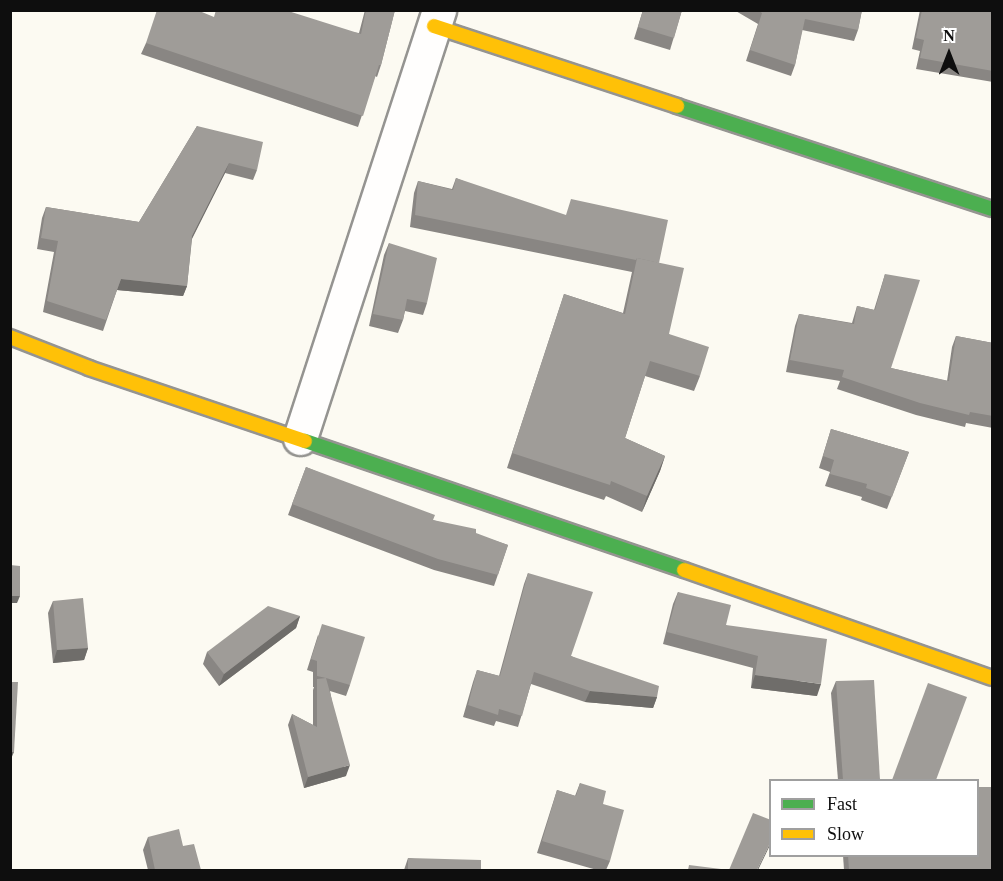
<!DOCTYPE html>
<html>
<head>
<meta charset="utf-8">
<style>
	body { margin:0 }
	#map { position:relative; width:1003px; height:881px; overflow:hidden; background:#fcfaf2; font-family:Georgia,serif }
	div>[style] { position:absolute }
	.roads { filter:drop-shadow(2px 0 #959491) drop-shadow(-2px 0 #959491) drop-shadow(0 2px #959491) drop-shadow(0 -2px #959491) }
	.street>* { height:33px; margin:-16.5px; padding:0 16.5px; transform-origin:16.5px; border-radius:16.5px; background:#fffefd }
	.fast>* { height:14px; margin:-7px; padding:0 7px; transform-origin:7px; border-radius:7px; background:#4caf50 }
	.slow>* { height:14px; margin:-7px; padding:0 7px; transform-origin:7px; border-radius:7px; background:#ffc107 }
	.wall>* { inset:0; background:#898683 }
	.shaded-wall>* { inset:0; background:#6f6d6a }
	.building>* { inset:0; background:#9f9c98 }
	span { translate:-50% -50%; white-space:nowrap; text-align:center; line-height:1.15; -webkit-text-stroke:6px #fff; paint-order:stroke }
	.frame { position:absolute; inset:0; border:12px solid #0e0e0e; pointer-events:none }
	.legend { position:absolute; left:769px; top:779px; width:210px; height:78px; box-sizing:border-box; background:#fff; border:2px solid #9f9f9f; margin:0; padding:8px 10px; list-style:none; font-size:18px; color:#0e0e0e }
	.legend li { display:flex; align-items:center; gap:12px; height:30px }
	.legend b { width:30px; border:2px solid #9f9f9f }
	.north { position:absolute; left:919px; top:24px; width:60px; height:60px; -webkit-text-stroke:4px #fff; paint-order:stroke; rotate:0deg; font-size:16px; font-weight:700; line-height:24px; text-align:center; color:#0e0e0e }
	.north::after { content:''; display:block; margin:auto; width:21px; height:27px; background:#0e0e0e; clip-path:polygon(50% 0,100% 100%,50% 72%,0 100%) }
</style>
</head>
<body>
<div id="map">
	<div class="roads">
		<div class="street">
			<div style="left:300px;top:438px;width:450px;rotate:-72deg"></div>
		</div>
		<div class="fast">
			<div style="left:677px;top:106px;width:331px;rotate:18.1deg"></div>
			<div style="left:305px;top:441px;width:400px;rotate:18.8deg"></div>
		</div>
		<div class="slow">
			<div style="left:434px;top:26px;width:256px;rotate:18.2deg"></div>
			<div style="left:10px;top:337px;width:85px;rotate:21.4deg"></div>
			<div style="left:89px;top:368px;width:228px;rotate:18.7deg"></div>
			<div style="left:684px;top:570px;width:326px;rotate:19.3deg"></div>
		</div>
	</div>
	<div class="wall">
		<div style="clip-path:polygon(365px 10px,395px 10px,381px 65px,377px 77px,375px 76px,358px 127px,141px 54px,146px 43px,214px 17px,359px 33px)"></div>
		<div style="clip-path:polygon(643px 10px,682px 10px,670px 50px,634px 39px)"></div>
		<div style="clip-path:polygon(734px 10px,862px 10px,858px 30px,854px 41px,802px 30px,795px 65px,791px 76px,746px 61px,758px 24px)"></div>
		<div style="clip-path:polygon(920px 10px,993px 10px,993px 82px,916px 69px,920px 51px,912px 49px)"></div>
		<div style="clip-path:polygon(197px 126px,257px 170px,253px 180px,225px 173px,192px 239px,187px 286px,183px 296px,117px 290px,103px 331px,43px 312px,54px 252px,37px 249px,42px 218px,46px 207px,139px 222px)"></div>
		<div style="clip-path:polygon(456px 178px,659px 263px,669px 334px,700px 376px,694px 391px,645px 376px,625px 438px,665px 456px,660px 471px,642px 512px,606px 496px,604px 500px,507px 468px,564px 294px,623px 313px,632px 272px,410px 227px,414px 193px,418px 181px,452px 189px)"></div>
		<div style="clip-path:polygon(389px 243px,427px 303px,423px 315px,405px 311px,403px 320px,398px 333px,369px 326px,384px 255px)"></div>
		<div style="clip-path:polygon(885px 274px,891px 368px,947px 381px,952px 347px,956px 336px,993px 343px,993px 428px,966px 423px,965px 427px,916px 415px,837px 389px,840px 381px,786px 372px,795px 326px,799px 314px,852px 323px,857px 306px,874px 310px)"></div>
		<div style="clip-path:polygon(831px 429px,909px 452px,887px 509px,861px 500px,862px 497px,825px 486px,830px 472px,819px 468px)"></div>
		<div style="clip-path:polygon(306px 467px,433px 520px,508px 545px,494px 586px,434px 570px,288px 515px)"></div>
		<div style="clip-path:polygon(528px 573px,571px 656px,657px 697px,653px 708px,585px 702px,531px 684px,518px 727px,496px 721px,494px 726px,463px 717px,473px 682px,477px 670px,499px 676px,524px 584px)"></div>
		<div style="clip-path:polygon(678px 592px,726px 625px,817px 696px,751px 688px,753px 668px,663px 644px,673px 604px)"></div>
		<div style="clip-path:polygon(53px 601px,88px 648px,84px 660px,53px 663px,48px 613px)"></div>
		<div style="clip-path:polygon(300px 616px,296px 628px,219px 686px,203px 664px,207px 652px)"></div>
		<div style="clip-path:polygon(318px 635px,350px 685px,346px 696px,330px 691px,346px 776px,304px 788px,288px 725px,292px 714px,313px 725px,313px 690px,314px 687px,313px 687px,313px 672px,307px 670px)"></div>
		<div style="clip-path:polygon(836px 681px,880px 780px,838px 780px,831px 693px)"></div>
		<div style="clip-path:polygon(580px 783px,603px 804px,610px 861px,606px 870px,597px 870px,537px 853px,557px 790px,575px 796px)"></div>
		<div style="clip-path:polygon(148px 837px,183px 846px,201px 870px,148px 870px,143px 850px)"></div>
		<div style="clip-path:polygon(843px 855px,978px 855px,993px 870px,844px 870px)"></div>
		<div style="clip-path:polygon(408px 858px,481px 870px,404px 870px)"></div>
	</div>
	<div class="shaded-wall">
		<div style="clip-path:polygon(229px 163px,225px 173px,188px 246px,192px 236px)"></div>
		<div style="clip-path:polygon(121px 279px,187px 286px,183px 296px,117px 290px)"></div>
		<div style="clip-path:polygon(665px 456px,660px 471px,642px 512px,647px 496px)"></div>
		<div style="clip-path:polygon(10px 596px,20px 596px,17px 603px,10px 603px)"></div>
		<div style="clip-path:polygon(300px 616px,296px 628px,219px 686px,224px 674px)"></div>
		<div style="clip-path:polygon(88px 648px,84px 660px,53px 663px,57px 650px)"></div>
		<div style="clip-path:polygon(755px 675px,821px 684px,817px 696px,751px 688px)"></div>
		<div style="clip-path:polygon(590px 691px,657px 697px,653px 708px,585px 702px)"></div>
		<div style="clip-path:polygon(10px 752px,14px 752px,10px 761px)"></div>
		<div style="clip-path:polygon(350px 765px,346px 776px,304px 788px,308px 777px)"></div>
		<div style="clip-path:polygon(771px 841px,771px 843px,758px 870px,757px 870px)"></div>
	</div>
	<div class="building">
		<div style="clip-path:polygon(157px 10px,197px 10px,214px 17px,216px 10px,285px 10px,361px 34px,366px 10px,395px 10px,381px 65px,379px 65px,363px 116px,146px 43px)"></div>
		<div style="clip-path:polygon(643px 10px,682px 10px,674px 38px,638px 27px)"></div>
		<div style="clip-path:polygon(758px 10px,862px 10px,858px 30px,805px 19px,795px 65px,750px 50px,762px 13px)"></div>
		<div style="clip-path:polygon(922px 10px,993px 10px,993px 71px,920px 58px,924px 40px,916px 38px)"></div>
		<div style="clip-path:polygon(197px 126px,263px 142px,257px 170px,229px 163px,192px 236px,187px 286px,121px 279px,106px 320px,47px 301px,58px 241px,41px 238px,46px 207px,139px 222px)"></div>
		<div style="clip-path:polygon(456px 178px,566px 215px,571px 199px,668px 220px,659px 263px,637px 258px,636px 260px,415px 215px,418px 181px,453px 190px)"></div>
		<div style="clip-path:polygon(389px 243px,437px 258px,427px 303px,407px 299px,403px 320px,373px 314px)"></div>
		<div style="clip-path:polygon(637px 258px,684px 268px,669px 334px,709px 347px,700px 376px,650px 361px,625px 438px,665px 456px,647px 496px,611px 481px,610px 485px,512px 453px,564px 294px,625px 314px)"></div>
		<div style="clip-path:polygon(885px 274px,920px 280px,891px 368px,949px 381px,956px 336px,993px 343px,993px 416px,970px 412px,969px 415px,920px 403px,842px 377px,844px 370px,790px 360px,799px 314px,854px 324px,857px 306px,875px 310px)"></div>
		<div style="clip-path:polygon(831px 429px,909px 452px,892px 497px,866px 488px,867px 484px,830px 474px,834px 460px,823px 456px)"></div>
		<div style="clip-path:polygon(306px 467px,435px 515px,433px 520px,476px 529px,476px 533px,508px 545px,498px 575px,438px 559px,292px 504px)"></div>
		<div style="clip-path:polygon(10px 565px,20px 566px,20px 596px,10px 596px)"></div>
		<div style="clip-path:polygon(528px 573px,593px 592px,571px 656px,659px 686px,657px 697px,590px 691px,534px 672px,522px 716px,499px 709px,498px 715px,468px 705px,477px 670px,500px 676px)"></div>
		<div style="clip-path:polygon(678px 592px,731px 605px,726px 625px,827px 639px,821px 684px,755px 675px,758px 656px,667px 632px)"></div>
		<div style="clip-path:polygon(83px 598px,88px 648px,57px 650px,53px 601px)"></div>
		<div style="clip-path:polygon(268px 606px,300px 616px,224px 674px,207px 652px)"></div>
		<div style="clip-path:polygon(322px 624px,365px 637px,350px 685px,326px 678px,350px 765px,308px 777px,292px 714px,317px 727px,317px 679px,326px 678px,317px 676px,317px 661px,311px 659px)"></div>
		<div style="clip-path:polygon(874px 680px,880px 780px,843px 780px,836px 681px)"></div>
		<div style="clip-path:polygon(10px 682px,18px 682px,14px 752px,10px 752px)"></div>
		<div style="clip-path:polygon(928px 683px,967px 697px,936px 780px,892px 780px)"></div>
		<div style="clip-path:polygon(580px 783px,606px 791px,603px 804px,624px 810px,610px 861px,542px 841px,557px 790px,576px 796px)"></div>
		<div style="clip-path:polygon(978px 787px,993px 787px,993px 870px,849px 870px,848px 855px,978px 855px)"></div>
		<div style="clip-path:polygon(753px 813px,771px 820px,771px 841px,757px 870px,729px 870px)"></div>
		<div style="clip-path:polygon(179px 829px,183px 846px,194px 844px,201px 870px,155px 870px,148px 837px)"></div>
		<div style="clip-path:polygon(408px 858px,481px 860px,481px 870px,408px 870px)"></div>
		<div style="clip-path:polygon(689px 865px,729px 870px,688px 870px)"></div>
	</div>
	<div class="frame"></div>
	<ul class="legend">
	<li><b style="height:8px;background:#4caf50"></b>Fast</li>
	<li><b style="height:8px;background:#ffc107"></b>Slow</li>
	</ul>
	<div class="north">N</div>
</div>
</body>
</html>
